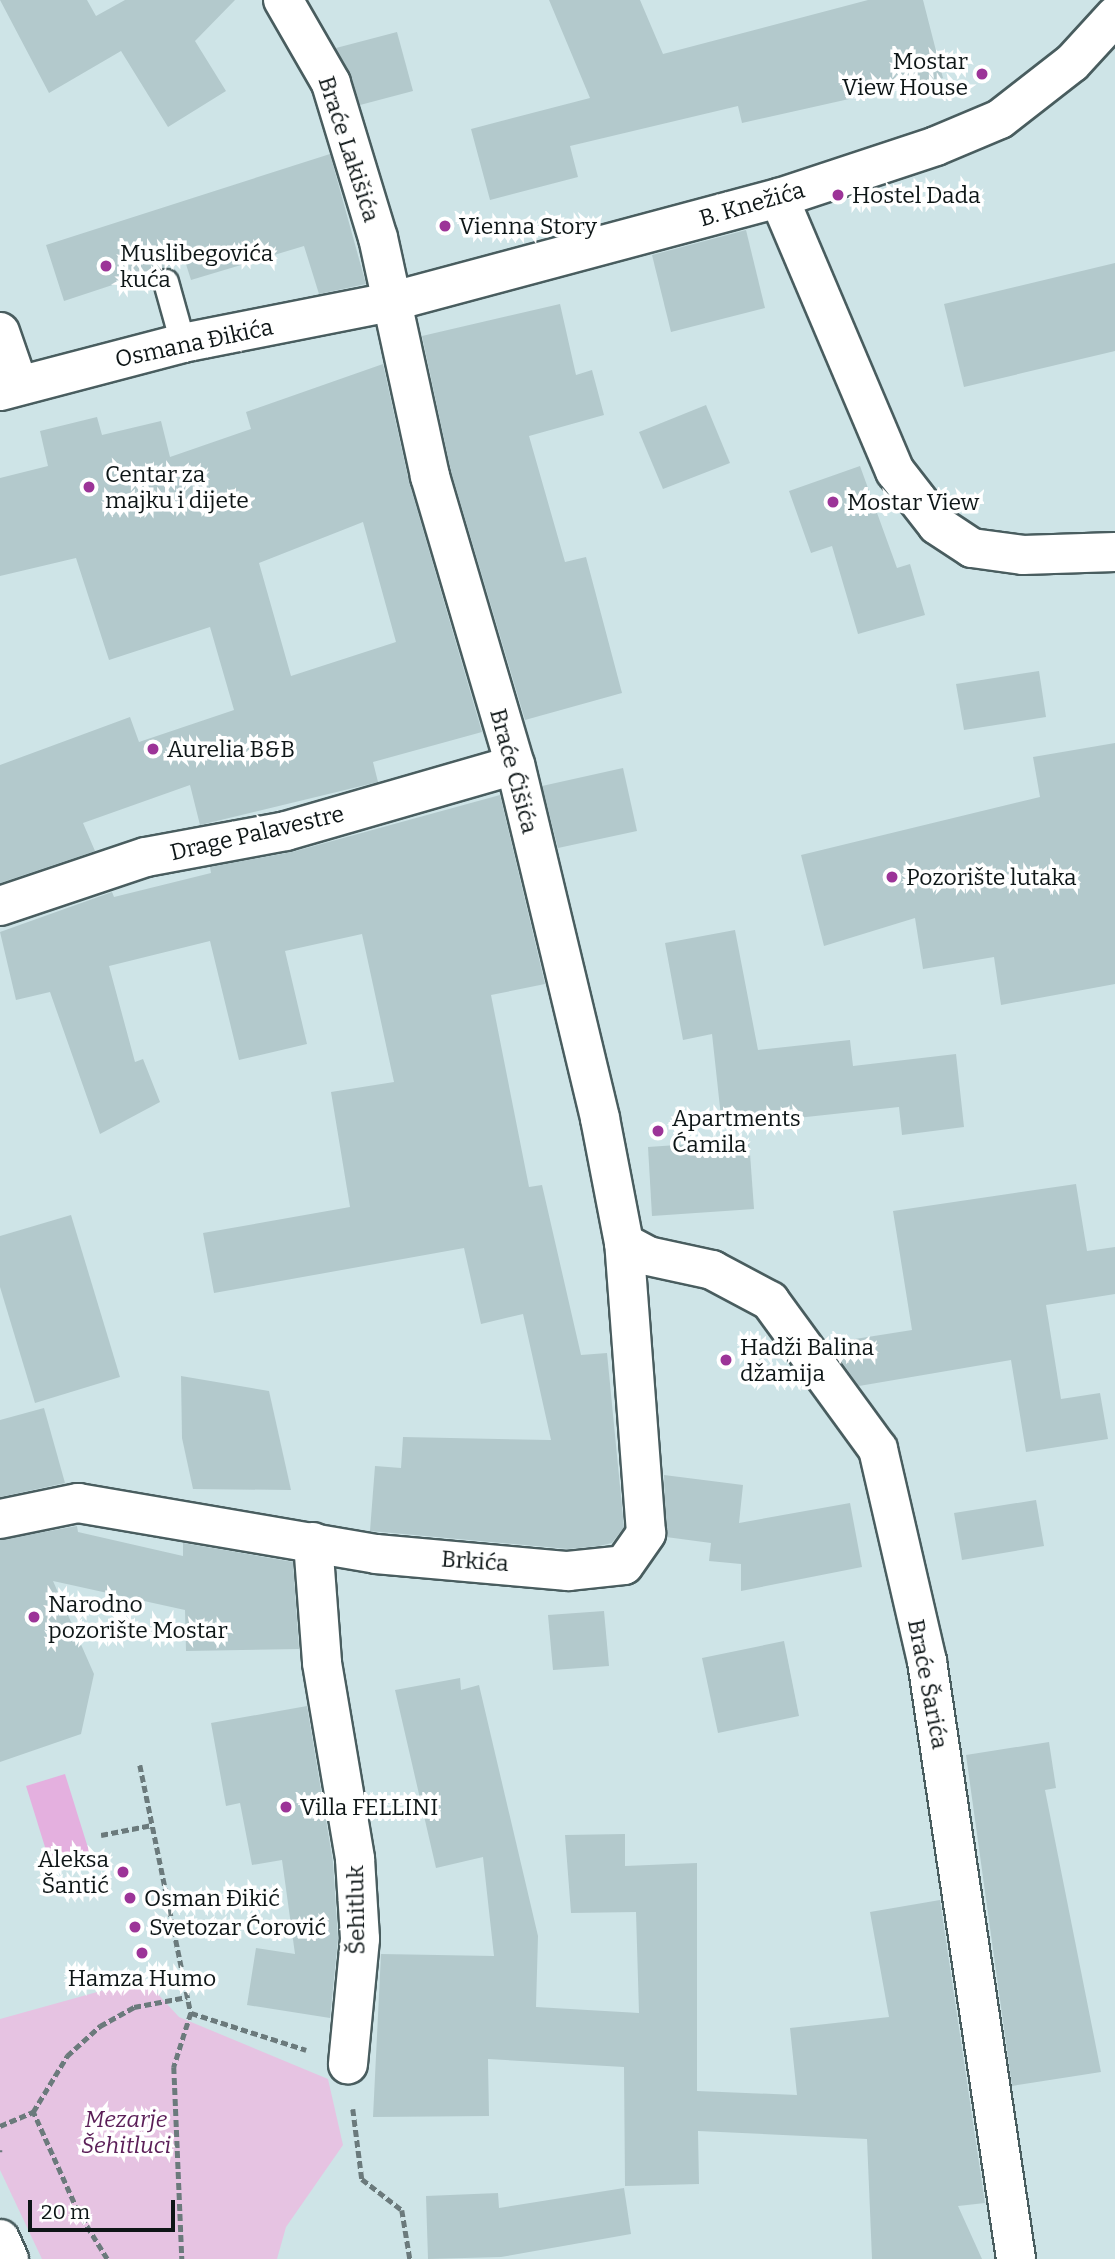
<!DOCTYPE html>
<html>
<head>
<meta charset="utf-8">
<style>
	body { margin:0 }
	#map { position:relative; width:1115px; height:2259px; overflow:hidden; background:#cee4e7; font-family:Bitter,serif }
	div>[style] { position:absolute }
	.green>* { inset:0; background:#e6c3e2 }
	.water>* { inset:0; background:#e4b0df }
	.building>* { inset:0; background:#b3c9cc }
	.path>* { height:4.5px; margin-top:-2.25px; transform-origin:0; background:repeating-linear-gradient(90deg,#6b7a7c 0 7px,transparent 0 10.5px) }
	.roads { filter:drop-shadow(2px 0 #495d5f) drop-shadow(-2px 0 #495d5f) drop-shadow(0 2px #495d5f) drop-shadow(0 -2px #495d5f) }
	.service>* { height:24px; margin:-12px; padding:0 12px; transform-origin:12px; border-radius:12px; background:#fff }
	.minor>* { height:38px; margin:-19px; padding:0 19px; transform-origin:19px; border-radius:19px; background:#fff }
	.tertiary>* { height:38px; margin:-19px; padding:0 19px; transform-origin:19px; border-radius:19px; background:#fff }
	.dots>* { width:19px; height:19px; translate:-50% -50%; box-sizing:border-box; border:4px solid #fff; border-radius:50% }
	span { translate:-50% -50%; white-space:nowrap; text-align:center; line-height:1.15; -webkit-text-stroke:7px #fff; paint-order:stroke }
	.poi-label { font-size:23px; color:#0e1617 }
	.right { translate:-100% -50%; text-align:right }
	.left { translate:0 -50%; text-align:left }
	.street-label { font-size:23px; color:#0e1617 }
	.park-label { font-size:23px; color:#5a1e57; font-style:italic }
	.scale { position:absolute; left:28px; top:2200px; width:147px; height:32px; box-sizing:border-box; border:4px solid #0e1617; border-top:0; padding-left:9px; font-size:21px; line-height:24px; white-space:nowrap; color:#0e1617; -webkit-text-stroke:5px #fff; paint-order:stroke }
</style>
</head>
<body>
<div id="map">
	<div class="green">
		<div style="clip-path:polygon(144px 1979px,179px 2017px,328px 2079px,343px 2145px,286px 2227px,277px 2259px,42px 2259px,0 2170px,0 2019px)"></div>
	</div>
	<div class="water">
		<div style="clip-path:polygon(65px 1774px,89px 1851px,50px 1863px,26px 1786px)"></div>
	</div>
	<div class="building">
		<div style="clip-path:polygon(0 0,87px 0,96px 16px,125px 0,235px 0,195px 41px,226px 91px,168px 127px,121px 51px,49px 93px)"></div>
		<div style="clip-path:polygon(549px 0,640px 0,663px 54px,868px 0,923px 0,943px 78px,742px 123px,738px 106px,570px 146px,578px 177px,490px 200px,471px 129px,590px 98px)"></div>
		<div style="clip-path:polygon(397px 32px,413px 91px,360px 105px,336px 48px)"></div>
		<div style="clip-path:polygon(330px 154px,366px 284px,319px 294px,304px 246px,191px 280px,185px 261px,64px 301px,46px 245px)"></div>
		<div style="clip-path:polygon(746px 230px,765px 308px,671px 332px,652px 255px)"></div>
		<div style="clip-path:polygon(1115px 263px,1115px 351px,964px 387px,944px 304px)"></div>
		<div style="clip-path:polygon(560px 304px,576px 375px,592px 370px,604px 415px,529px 436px,565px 562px,586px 557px,622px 693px,525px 720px,451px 471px,422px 336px)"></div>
		<div style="clip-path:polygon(evenodd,383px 364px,409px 482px,482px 732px,373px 762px,378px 782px,200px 825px,190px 785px,83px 823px,95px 851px,0 883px,0 765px,130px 717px,139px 742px,234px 710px,210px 627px,109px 660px,76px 558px,0 576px,0 478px,48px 466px,40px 431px,97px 417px,102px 435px,161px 421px,170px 457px,251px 429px,246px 412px,383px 364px,363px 522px,396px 642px,291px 676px,259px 563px,363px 522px)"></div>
		<div style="clip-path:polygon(706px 405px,730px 463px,663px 489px,639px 432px)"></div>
		<div style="clip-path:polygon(860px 466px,897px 568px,910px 564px,925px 615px,858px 634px,832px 546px,811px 553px,789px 491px)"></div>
		<div style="clip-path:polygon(1039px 671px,1046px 717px,964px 730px,956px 684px)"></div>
		<div style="clip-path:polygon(1115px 743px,1115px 984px,1001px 1005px,994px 957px,923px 969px,915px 918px,824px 946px,801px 855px,1040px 797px,1033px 757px)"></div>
		<div style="clip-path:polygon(623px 768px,637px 831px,558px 848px,542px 786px)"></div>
		<div style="clip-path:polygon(500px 795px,545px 984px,491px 995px,529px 1187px,542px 1185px,581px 1355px,607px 1353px,624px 1527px,612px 1543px,599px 1546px,568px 1549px,370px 1531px,375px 1466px,401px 1468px,403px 1437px,551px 1440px,523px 1314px,481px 1324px,464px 1248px,214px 1293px,203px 1233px,350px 1207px,331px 1092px,394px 1082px,362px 934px,285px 951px,307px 1044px,239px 1060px,210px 941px,109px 966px,135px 1062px,143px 1059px,160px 1102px,100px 1134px,50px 992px,16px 1000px,0 932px,112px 892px,114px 897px,211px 873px,210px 867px,292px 852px)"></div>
		<div style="clip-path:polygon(735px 930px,758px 1050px,850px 1040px,853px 1066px,956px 1054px,964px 1127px,902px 1135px,899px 1107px,722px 1126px,712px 1034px,683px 1040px,665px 943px)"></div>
		<div style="clip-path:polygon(749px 1140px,754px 1209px,652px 1216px,648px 1147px)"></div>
		<div style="clip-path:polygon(1076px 1184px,1087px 1251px,1115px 1247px,1115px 1294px,1046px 1305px,1061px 1399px,1100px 1393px,1108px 1439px,1026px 1452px,1011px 1360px,859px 1386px,839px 1358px,836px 1342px,912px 1330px,893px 1211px)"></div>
		<div style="clip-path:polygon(71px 1215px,120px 1377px,35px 1403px,0 1287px,0 1236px)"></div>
		<div style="clip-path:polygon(181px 1376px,269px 1391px,291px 1490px,193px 1489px,182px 1438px)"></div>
		<div style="clip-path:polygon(44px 1408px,65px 1483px,0 1497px,0 1420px)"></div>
		<div style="clip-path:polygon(664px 1475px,743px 1485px,739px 1523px,850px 1503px,862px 1567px,741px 1591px,741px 1564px,709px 1561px,711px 1543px,666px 1537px)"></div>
		<div style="clip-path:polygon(1036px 1500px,1044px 1546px,962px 1560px,954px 1513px)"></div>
		<div style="clip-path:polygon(77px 1526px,78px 1532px,183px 1556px,183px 1543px,293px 1562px,299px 1649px,186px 1651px,185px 1610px,53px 1581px,94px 1674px,81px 1734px,0 1762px,0 1540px)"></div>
		<div style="clip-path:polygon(604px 1611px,609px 1666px,553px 1670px,548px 1615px)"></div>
		<div style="clip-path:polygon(784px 1641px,799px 1716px,718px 1733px,702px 1658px)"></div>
		<div style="clip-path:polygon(460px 1678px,461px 1690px,479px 1685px,538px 1936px,536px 2007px,639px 2013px,636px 1912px,571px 1913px,565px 1835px,625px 1834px,625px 1866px,697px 1863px,697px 2091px,797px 2095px,790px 2028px,889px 2017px,870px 1912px,940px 1900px,985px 2203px,958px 2206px,982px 2259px,872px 2259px,867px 2139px,698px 2131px,699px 2184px,625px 2186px,624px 2067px,488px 2059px,489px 2116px,373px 2117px,381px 1954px,494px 1956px,483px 1857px,436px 1868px,395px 1690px)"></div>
		<div style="clip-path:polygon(307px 1706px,333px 1862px,338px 1939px,330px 2018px,247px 2005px,256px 1948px,295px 1954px,282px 1860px,252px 1865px,240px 1803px,226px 1806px,211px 1723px)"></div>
		<div style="clip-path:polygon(1049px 1742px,1056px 1788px,1045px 1790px,1101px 2072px,1012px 2086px,966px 1755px)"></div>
		<div style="clip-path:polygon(624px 2188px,631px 2234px,501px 2257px,428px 2259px,426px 2196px,498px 2193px,499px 2208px)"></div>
	</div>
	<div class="path">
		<div style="left:140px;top:1765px;width:253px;rotate:78.4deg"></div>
		<div style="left:191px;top:2013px;width:57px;rotate:107.5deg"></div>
		<div style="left:174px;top:2067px;width:192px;rotate:87.6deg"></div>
		<div style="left:101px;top:1835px;width:52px;rotate:-11.1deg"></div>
		<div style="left:191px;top:2013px;width:121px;rotate:17.8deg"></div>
		<div style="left:353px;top:2109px;width:71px;rotate:82.7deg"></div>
		<div style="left:362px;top:2179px;width:51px;rotate:37.8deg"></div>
		<div style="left:402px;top:2210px;width:50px;rotate:80.7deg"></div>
		<div style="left:0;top:2126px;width:36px;rotate:-23deg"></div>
		<div style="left:0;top:2150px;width:2px;rotate:90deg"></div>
		<div style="left:107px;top:2259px;width:55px;rotate:-121.7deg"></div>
		<div style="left:78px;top:2212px;width:110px;rotate:-114.2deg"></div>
		<div style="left:33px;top:2112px;width:66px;rotate:-58.7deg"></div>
		<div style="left:67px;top:2056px;width:45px;rotate:-42.3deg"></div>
		<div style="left:100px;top:2026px;width:39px;rotate:-29deg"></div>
		<div style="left:134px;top:2007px;width:54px;rotate:-10.7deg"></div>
	</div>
	<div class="roads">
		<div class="service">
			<div style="left:166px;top:282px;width:63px;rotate:74.4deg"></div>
		</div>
		<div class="minor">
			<div style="left:779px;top:198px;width:297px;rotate:67deg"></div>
			<div style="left:895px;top:471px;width:68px;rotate:52.1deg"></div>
			<div style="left:937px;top:525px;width:42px;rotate:33.3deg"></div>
			<div style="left:972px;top:548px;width:51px;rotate:7.8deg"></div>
			<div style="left:1023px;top:555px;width:92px;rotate:-1.9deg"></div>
			<div style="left:0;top:332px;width:55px;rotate:70.9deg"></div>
			<div style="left:0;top:391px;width:189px;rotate:-14.7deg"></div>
			<div style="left:183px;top:343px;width:211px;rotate:-11.2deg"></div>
			<div style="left:390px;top:302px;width:403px;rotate:-15deg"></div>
			<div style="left:779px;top:198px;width:165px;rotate:-18.3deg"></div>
			<div style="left:936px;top:146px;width:69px;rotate:-22.9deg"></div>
			<div style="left:1000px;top:119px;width:91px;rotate:-37.9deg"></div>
			<div style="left:1072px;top:63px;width:64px;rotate:-47.5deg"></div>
			<div style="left:0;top:906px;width:154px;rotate:-18.6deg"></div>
			<div style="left:146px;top:857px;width:142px;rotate:-10.5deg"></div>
			<div style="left:286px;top:831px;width:238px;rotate:-16.1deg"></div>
			<div style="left:624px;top:1243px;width:27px;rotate:28deg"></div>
			<div style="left:648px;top:1256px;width:66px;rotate:12.3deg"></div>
			<div style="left:712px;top:1270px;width:66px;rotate:28.1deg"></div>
			<div style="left:770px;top:1301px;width:183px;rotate:53.9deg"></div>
			<div style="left:878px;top:1449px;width:218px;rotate:77deg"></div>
			<div style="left:927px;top:1661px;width:605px;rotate:81.53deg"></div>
			<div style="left:0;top:1519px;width:80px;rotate:-11.6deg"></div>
			<div style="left:78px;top:1503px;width:302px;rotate:9.7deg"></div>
			<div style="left:376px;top:1554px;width:193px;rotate:5.1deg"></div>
			<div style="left:568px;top:1571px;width:56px;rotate:-6.1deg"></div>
			<div style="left:624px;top:1565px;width:39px;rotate:-55deg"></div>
			<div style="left:646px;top:1533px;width:291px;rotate:-94.3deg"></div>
			<div style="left:624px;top:1243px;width:127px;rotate:-100.9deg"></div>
			<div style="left:600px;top:1118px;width:363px;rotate:-103.5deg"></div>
			<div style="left:515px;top:765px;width:301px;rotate:-106.4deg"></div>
			<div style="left:430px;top:476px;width:244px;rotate:-102.3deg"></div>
			<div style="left:378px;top:238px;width:162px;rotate:-106.9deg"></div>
			<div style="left:331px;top:83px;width:96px;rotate:-120deg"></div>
			<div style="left:313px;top:1542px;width:121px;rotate:85.7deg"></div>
			<div style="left:322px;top:1663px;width:199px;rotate:80.4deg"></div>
			<div style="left:355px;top:1859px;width:80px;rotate:86.4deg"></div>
			<div style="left:360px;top:1939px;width:126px;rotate:95.5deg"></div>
		</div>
		<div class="tertiary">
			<div style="left:0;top:2239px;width:22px;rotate:66deg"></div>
		</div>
	</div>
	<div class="dots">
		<div style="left:982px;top:74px;background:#9c3498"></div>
		<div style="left:838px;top:195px;background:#9c3498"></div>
		<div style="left:445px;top:226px;background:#9c3498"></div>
		<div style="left:106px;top:266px;background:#9c3498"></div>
		<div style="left:89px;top:487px;background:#9c3498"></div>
		<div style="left:833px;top:502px;background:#9c3498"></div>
		<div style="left:153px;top:749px;background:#9c3498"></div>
		<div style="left:892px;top:877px;background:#9c3498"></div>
		<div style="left:658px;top:1131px;background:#9c3498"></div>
		<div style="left:726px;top:1360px;background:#9c3498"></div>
		<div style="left:34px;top:1617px;background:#9c3498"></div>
		<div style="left:286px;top:1807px;background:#9c3498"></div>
		<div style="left:123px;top:1872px;background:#9c3498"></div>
		<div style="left:130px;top:1898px;background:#9c3498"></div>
		<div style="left:135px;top:1927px;background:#9c3498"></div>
		<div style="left:142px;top:1953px;background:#9c3498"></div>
	</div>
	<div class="poi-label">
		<span class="right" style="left:968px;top:74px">Mostar<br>View House</span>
		<span class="left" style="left:852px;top:195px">Hostel Dada</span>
		<span class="left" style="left:459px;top:226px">Vienna Story</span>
		<span class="left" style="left:120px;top:266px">Muslibegovića<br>kuća</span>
		<span class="left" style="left:105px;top:487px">Centar za<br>majku i dijete</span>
		<span class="left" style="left:847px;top:502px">Mostar View</span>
		<span class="left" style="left:167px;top:749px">Aurelia B&amp;B</span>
		<span class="left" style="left:906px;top:877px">Pozorište lutaka</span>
		<span class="left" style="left:672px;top:1131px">Apartments<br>Ćamila</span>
		<span class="left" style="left:740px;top:1360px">Hadži Balina<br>džamija</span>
		<span class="left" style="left:48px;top:1617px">Narodno<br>pozorište Mostar</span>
		<span class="left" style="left:300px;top:1807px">Villa FELLINI</span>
		<span class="right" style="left:109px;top:1872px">Aleksa<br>Šantić</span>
		<span class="left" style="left:144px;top:1898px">Osman Đikić</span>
		<span class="left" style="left:149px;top:1927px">Svetozar Ćorović</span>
		<span style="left:142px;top:1978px">Hamza Humo</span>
	</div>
	<div class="street-label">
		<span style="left:349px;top:149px;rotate:72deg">Braće Lakišića</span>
		<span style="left:752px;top:204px;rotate:-16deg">B. Knežića</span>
		<span style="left:194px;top:343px;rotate:-12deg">Osmana Đikića</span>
		<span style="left:514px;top:771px;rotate:75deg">Braće Ćišića</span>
		<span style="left:257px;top:833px;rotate:-13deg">Drage Palavestre</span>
		<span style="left:475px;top:1561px;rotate:4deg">Brkića</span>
		<span style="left:928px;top:1684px;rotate:79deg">Braće Šarića</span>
		<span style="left:356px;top:1910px;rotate:-91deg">Šehitluk</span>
	</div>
	<div class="park-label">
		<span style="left:126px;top:2132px">Mezarje<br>Šehitluci</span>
	</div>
	<div class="scale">20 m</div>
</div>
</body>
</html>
